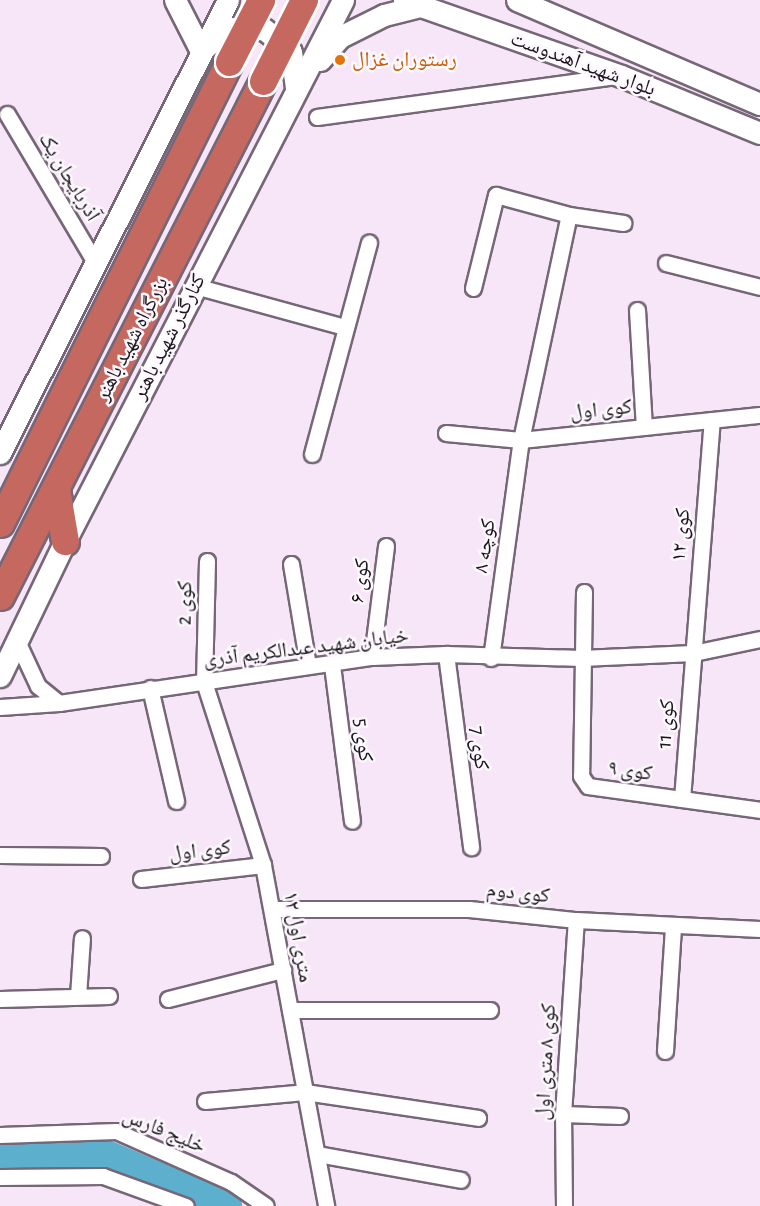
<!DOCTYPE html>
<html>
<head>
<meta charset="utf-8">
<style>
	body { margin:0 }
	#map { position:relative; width:760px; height:1206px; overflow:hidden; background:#f6e6f7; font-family:"Alegreya Sans","Noto Naskh Arabic",sans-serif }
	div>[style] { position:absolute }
	.river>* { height:28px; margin:-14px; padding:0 14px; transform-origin:14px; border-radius:14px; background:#5db0cd }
	.roads { filter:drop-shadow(2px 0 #766777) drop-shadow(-2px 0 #766777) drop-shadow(0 2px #766777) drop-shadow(0 -2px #766777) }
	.street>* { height:15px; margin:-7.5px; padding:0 7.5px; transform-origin:7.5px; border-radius:7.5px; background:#fff }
	.secondary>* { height:21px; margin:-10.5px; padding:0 10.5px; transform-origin:10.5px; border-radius:10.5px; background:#fff }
	.highway>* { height:27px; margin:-13.5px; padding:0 13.5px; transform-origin:13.5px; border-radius:13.5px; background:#c56960 }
	.bridges { filter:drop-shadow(2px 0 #fff) drop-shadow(-2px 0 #fff) drop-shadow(0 2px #fff) drop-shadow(0 -2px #fff) }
	.highway-bridge>* { height:27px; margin:-13.5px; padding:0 13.5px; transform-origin:13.5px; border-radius:13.5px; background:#c56960 }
	.dots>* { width:16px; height:16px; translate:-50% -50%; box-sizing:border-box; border:3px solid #fdf7fe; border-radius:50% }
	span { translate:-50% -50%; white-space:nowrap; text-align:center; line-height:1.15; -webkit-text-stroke:5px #fdf7fe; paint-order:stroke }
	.food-label { font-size:21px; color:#c56008 }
	.left { translate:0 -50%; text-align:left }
	.street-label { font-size:21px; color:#1b151c }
</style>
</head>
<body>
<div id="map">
	<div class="river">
		<div style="left:0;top:1158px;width:104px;rotate:-2.8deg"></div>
		<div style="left:104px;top:1153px;width:135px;rotate:23.1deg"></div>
	</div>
	<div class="roads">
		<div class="street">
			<div style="left:7px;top:114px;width:172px;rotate:59.3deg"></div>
			<div style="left:317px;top:117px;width:303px;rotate:-7.8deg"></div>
			<div style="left:666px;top:263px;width:97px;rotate:14.3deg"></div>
			<div style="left:195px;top:286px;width:156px;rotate:15.3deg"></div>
			<div style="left:473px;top:288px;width:96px;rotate:-76.1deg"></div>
			<div style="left:496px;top:195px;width:76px;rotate:15.3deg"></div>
			<div style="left:569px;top:215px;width:55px;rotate:8.4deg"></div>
			<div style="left:637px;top:310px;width:117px;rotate:86.6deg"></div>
			<div style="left:446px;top:433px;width:75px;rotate:5.3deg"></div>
			<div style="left:521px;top:440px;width:240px;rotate:-6deg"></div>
			<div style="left:312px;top:454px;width:219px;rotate:-74.9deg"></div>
			<div style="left:207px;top:561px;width:121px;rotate:91.4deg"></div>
			<div style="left:204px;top:682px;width:192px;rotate:72.1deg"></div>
			<div style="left:263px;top:865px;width:347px;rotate:79.5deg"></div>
			<div style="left:291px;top:564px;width:103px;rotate:80.5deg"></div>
			<div style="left:584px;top:592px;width:184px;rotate:90.9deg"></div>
			<div style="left:581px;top:776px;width:12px;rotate:55deg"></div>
			<div style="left:588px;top:786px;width:174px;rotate:7.9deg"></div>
			<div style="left:17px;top:641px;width:50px;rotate:65deg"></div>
			<div style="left:38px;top:686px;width:27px;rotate:39deg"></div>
			<div style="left:446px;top:654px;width:195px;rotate:82.6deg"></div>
			<div style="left:372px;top:657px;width:112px;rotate:-82.8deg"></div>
			<div style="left:491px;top:658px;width:220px;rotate:-82.2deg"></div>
			<div style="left:521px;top:440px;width:230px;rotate:-78deg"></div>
			<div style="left:332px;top:665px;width:157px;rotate:82.7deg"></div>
			<div style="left:150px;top:688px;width:116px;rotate:77deg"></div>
			<div style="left:0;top:707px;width:59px;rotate:-3.9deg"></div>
			<div style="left:59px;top:703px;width:316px;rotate:-8.4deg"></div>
			<div style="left:372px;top:657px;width:74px;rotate:-2.3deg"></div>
			<div style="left:446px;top:654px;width:135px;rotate:1.7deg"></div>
			<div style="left:581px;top:658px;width:112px;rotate:-2.6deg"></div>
			<div style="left:693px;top:653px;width:68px;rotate:-11.8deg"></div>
			<div style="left:682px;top:799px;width:380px;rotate:-85.5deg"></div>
			<div style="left:0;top:855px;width:101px;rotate:0.6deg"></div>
			<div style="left:141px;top:879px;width:123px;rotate:-6.5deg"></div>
			<div style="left:272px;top:909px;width:197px"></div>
			<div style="left:469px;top:909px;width:108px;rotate:5.9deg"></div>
			<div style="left:576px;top:920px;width:184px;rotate:2.8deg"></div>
			<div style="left:78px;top:996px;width:58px;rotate:-86.1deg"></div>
			<div style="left:0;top:999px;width:109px;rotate:-1.6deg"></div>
			<div style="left:168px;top:999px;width:119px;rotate:-14.2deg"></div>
			<div style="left:290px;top:1010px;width:200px"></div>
			<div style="left:665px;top:1051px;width:125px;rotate:-86.3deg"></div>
			<div style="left:205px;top:1101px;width:100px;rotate:-5.1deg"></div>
			<div style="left:305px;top:1092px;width:175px;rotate:8.5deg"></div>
			<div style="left:563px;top:1114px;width:57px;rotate:2deg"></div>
			<div style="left:0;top:1135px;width:116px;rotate:-2deg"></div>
			<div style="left:116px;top:1131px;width:126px;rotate:23.9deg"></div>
			<div style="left:231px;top:1182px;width:42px;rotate:34.4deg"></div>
			<div style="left:317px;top:1154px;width:146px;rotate:10.2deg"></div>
			<div style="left:0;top:1177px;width:103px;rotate:-0.6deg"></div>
			<div style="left:103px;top:1176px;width:88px;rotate:19.9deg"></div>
			<div style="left:564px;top:1206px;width:92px;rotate:-90.6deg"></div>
			<div style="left:563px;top:1114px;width:194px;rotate:-86.2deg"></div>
		</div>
		<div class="secondary">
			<div style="left:175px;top:0;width:57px;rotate:63deg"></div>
			<div style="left:201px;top:51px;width:35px;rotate:-40deg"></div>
			<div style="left:228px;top:28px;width:36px;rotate:2deg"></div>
			<div style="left:264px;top:29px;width:35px;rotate:40deg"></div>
			<div style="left:291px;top:52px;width:35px;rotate:82deg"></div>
			<div style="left:404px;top:0;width:230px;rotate:19.3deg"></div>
			<div style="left:621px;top:76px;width:150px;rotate:22.3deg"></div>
			<div style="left:517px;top:0;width:264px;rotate:23.2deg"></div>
			<div style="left:320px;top:60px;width:30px;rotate:-49deg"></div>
			<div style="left:340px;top:37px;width:49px;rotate:-26.6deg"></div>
			<div style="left:384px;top:15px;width:38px;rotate:-14deg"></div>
			<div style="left:0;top:453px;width:507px;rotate:-63.28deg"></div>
			<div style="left:0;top:676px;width:150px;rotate:-64.3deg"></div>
			<div style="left:65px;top:541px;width:608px;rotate:-62.8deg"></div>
		</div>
		<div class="highway">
			<div style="left:56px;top:489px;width:53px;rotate:80.2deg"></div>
			<div style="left:0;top:523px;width:515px;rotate:-63.58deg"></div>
			<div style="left:0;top:596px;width:578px;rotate:-62.95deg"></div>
		</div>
	</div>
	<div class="bridges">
		<div class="highway-bridge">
			<div style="left:229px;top:62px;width:70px;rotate:-62.7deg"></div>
			<div style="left:263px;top:81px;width:91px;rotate:-63.2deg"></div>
		</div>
	</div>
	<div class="dots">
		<div style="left:340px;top:60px;background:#e8710a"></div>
	</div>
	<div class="food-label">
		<span class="left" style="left:352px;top:60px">رستوران غزال</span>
	</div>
	<div class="street-label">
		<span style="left:583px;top:64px;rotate:20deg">بلوار شهید آهندوست</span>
		<span style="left:69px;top:177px;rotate:59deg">آذربایجان یک</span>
		<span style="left:169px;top:337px;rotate:-63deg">کنارگذر شهید باهنر</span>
		<span style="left:132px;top:339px;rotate:-63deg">بزرگراه شهید باهنر</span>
		<span style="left:601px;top:410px;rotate:-6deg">کوی اول</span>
		<span style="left:681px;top:535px;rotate:-85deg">کوی ۱۲</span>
		<span style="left:485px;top:546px;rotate:-82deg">کوچه ۸</span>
		<span style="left:360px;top:581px;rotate:-83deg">کوی ۶</span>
		<span style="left:185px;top:603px;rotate:-89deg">کوی 2</span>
		<span style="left:306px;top:648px;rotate:-7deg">خیابان شهید عبدالکریم آذری</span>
		<span style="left:666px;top:724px;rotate:-86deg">کوی 11</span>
		<span style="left:363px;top:740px;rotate:83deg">کوی 5</span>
		<span style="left:479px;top:748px;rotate:83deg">کوی 7</span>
		<span style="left:630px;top:771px;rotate:8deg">کوی ۹</span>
		<span style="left:200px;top:851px;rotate:-7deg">کوی اول</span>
		<span style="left:518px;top:893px;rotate:6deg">کوی دوم</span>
		<span style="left:298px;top:937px;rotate:80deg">۱۲ متری اول</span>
		<span style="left:546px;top:1062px;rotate:-87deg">کوی ۸ متری اول</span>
		<span style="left:164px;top:1131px;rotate:22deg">خلیج فارس</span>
	</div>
</div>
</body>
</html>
